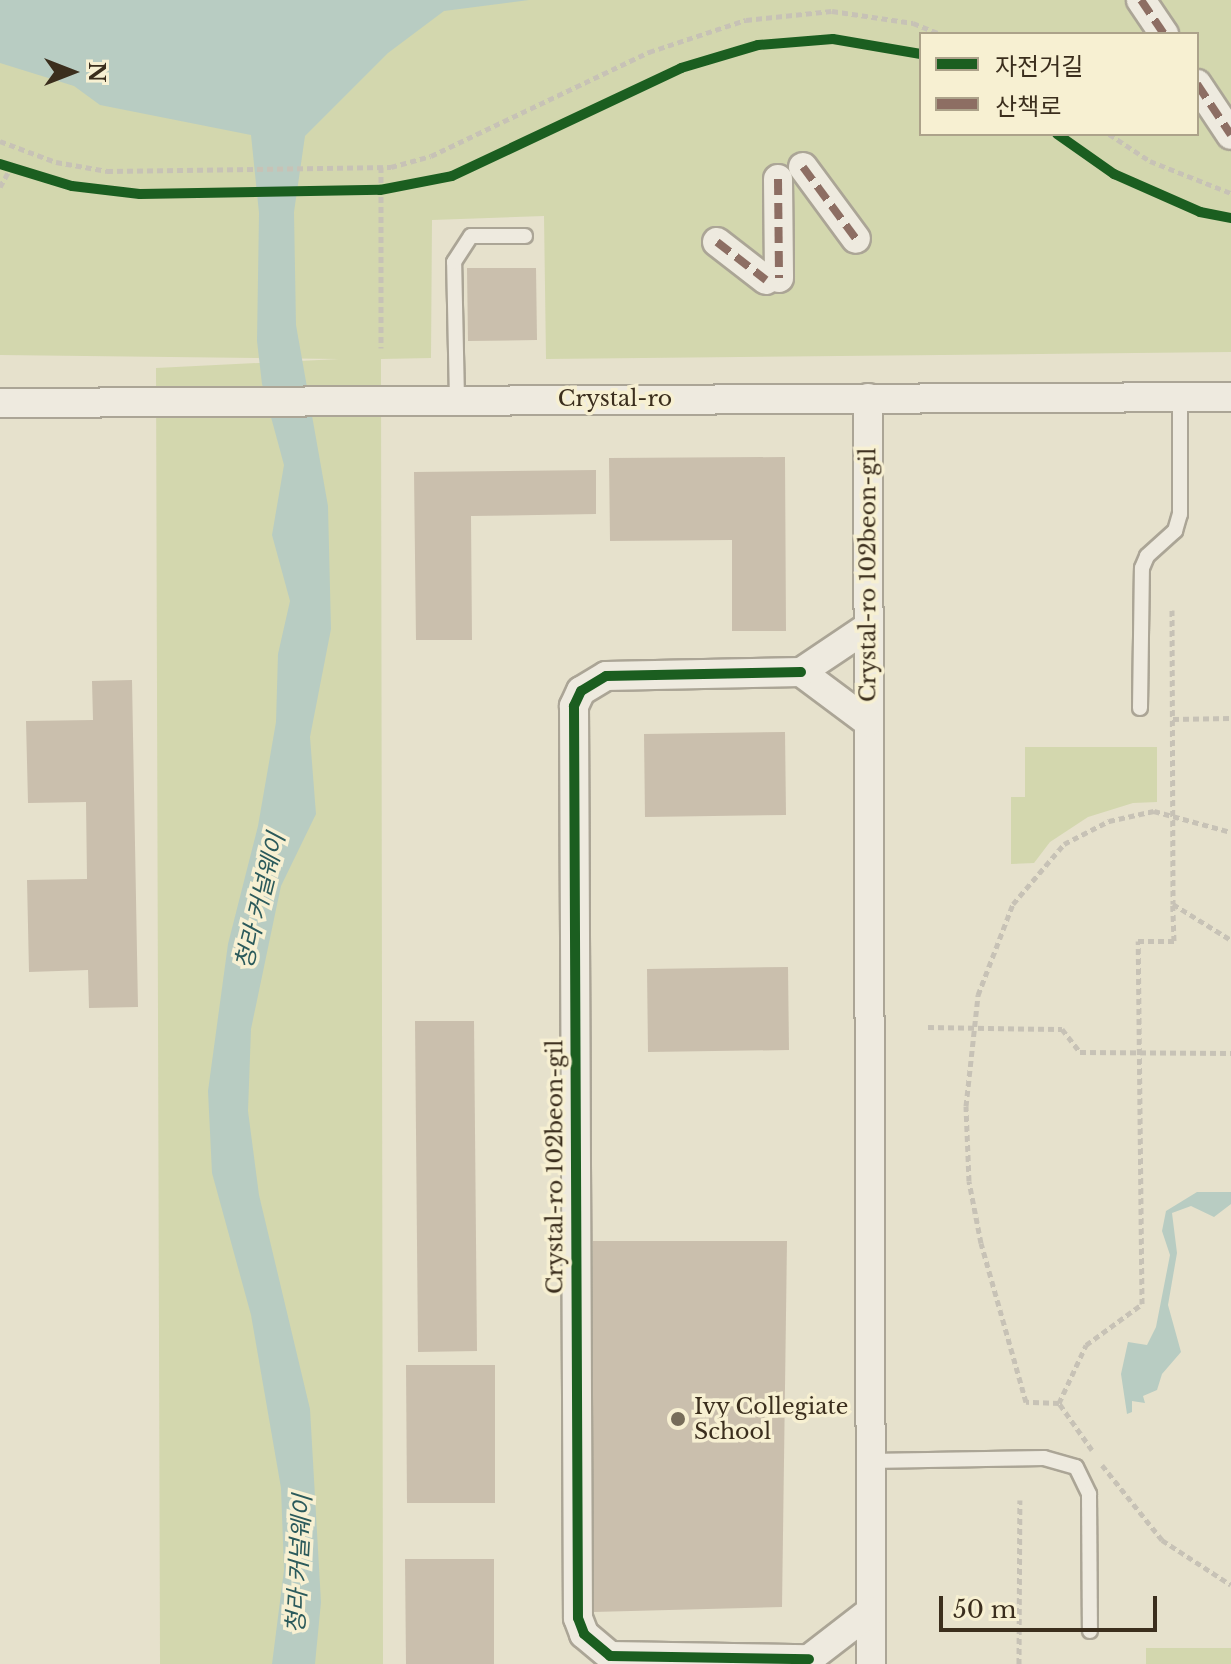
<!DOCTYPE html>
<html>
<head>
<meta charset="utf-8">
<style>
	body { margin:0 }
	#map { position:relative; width:1231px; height:1664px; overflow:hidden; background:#e6e1cc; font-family:"Libre Baskerville","Noto Sans KR",serif }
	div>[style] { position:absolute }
	.green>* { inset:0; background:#d3d7ae }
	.water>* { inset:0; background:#b8ccc2 }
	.building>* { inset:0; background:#cabfad }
	.path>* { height:5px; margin-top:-2.5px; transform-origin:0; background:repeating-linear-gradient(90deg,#c7c2b6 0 6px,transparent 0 10px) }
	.roads { filter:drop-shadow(2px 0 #aba596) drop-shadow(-2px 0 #aba596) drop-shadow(0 2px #aba596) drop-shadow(0 -2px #aba596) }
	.lane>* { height:14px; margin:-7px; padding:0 7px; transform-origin:7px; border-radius:7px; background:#eeeadf }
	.street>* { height:28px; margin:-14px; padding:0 14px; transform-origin:14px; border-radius:14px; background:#eeeadf }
	.quiet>* { height:8px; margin-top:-4px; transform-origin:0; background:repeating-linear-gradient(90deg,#8d6e63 0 16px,transparent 0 24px) }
	.cycleway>* { height:10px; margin:-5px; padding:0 5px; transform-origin:5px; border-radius:5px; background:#1b5e20 }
	.dots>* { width:22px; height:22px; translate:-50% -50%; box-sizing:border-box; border:4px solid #f7f0d2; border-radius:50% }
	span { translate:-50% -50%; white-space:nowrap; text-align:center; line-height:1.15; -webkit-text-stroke:7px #f7f0d2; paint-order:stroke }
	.street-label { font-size:22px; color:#3b2e1d }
	.poi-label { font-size:22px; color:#3b2e1d }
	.left { translate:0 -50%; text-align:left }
	.water-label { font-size:24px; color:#2b5a5b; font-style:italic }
	.legend { position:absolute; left:919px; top:32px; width:280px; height:104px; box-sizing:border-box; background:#f7f0d2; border:2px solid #aca28a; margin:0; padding:10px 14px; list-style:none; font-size:24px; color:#3b2e1d }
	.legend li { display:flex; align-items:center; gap:16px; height:40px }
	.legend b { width:40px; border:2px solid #aca28a }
	.north { position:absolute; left:32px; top:32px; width:80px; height:80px; -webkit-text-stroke:6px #f7f0d2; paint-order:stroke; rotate:90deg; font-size:22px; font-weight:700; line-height:32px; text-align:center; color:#3b2e1d }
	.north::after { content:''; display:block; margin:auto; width:28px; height:36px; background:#3b2e1d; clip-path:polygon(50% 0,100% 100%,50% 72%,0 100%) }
	.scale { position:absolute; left:939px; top:1596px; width:218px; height:36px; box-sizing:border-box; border:4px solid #3b2e1d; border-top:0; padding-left:10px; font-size:24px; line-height:28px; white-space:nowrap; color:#3b2e1d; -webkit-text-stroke:6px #f7f0d2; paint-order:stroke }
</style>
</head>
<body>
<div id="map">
	<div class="green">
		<div style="clip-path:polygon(evenodd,0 0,1231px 0,1231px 352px,546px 359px,544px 216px,432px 220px,431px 358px,381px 359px,383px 1664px,160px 1664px,156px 368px,339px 359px,0 355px,0 0,921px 34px,1197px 34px,1197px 134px,921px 134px,921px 34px)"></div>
		<div style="clip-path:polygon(1025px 747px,1157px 747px,1157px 802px,1133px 803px,1088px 817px,1050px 842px,1034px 863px,1011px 864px,1011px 797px,1025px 797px)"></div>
		<div style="clip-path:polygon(1146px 1648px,1231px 1648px,1231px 1664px,1146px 1664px)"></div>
	</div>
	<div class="water">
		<div style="clip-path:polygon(0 0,529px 0,444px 11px,388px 53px,305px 136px,294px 212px,296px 325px,328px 506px,331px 629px,310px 737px,316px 814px,281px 886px,274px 919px,251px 1029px,248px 1111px,259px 1195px,310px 1409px,321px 1602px,315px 1664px,272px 1664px,284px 1570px,281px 1488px,251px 1315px,212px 1173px,208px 1091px,228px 944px,258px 826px,276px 722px,278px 654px,290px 601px,272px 535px,284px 465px,262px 384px,257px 341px,259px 213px,251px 135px,100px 105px,74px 86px,0 63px)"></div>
		<div style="clip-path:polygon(1197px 1192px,1231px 1192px,1231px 1204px,1214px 1217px,1191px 1206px,1172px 1213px,1177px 1253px,1168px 1305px,1181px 1352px,1162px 1374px,1157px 1390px,1143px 1396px,1145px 1403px,1132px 1401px,1132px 1412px,1127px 1414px,1121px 1374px,1128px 1342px,1147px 1345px,1156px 1327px,1170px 1255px,1162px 1231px,1166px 1211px)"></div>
	</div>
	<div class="building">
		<div style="clip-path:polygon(467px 268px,536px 268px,537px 340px,468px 341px)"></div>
		<div style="clip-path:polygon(785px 457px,786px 631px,732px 631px,732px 540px,610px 541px,609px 458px)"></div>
		<div style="clip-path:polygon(596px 470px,596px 514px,471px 516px,472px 640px,416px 640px,414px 472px)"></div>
		<div style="clip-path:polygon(132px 680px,138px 1007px,89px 1008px,88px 970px,29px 972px,27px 880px,87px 879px,86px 802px,28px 803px,26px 721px,93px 720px,92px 681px)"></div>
		<div style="clip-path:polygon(785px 732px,786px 815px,645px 817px,644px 734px)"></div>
		<div style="clip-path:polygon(788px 967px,789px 1050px,648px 1052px,647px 969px)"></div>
		<div style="clip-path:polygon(415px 1021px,474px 1021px,477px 1351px,418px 1352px)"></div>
		<div style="clip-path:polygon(593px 1241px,787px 1241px,782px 1607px,593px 1612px)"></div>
		<div style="clip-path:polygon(406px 1365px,495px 1365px,495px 1503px,407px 1503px)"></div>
		<div style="clip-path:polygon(405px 1559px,494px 1559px,494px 1664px,406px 1664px)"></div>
	</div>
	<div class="path">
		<div style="left:1109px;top:134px;width:49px;rotate:33.4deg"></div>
		<div style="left:1150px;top:161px;width:87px;rotate:21.6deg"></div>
		<div style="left:0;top:141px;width:60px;rotate:20.6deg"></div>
		<div style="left:56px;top:162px;width:52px;rotate:10deg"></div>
		<div style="left:107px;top:171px;width:284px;rotate:-0.8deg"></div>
		<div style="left:391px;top:167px;width:41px;rotate:-15.4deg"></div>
		<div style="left:431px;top:156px;width:242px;rotate:-25.5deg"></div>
		<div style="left:649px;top:52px;width:102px;rotate:-18.3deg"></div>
		<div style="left:746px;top:20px;width:86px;rotate:-6deg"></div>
		<div style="left:832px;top:11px;width:82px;rotate:8.4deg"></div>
		<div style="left:913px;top:23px;width:29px;rotate:22deg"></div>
		<div style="left:381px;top:167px;width:181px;rotate:90deg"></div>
		<div style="left:0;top:187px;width:23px;rotate:-61deg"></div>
		<div style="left:1172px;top:610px;width:294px;rotate:89.8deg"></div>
		<div style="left:1173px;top:904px;width:68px;rotate:31.8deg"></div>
		<div style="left:1173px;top:719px;width:58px;rotate:-1deg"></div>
		<div style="left:928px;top:1027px;width:134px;rotate:0.9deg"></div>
		<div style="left:1062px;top:1029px;width:29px;rotate:52deg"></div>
		<div style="left:1080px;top:1052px;width:151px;rotate:0.4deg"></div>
		<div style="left:1059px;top:1403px;width:64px;rotate:-65deg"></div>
		<div style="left:1086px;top:1345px;width:69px;rotate:-36.2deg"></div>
		<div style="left:1142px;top:1304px;width:363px;rotate:-90.6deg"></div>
		<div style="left:1138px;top:941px;width:36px"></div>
		<div style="left:1174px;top:941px;width:37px;rotate:-92deg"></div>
		<div style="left:1092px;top:1450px;width:57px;rotate:-125.1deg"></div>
		<div style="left:1059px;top:1403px;width:33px;rotate:-178deg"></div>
		<div style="left:1026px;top:1402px;width:165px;rotate:-105.8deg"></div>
		<div style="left:981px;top:1243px;width:63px;rotate:-101deg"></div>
		<div style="left:969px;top:1181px;width:75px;rotate:-92.3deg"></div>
		<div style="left:966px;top:1106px;width:112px;rotate:-83.8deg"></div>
		<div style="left:978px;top:995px;width:97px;rotate:-69deg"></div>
		<div style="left:1013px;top:904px;width:79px;rotate:-49.6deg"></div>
		<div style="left:1064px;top:844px;width:51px;rotate:-27.1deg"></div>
		<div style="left:1109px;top:821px;width:46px;rotate:-12.5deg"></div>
		<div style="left:1154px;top:811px;width:80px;rotate:15.3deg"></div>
		<div style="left:1102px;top:1465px;width:96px;rotate:51.3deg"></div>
		<div style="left:1162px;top:1540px;width:82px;rotate:33.1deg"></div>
		<div style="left:1019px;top:1664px;width:164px;rotate:-89.7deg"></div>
	</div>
	<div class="roads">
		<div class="lane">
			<div style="left:457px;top:400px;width:138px;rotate:-91.2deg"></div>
			<div style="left:454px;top:262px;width:31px;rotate:-57deg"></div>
			<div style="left:471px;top:236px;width:54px"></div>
			<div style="left:1140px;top:708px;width:140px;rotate:-89.2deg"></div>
			<div style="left:1142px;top:568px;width:13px;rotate:-67deg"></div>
			<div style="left:1147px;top:556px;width:38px;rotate:-42deg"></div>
			<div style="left:1175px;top:531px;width:18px;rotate:-74deg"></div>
			<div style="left:1180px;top:514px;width:117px;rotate:-90deg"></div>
			<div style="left:870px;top:1461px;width:174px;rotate:-1deg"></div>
			<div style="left:1044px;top:1458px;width:33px;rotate:16deg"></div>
			<div style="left:1076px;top:1467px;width:30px;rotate:64deg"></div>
			<div style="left:1089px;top:1494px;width:137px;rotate:89.6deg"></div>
		</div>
		<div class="street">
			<div style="left:1141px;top:0;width:41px;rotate:55.9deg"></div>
			<div style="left:1197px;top:84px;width:61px;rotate:56.3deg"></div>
			<div style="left:803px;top:167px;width:89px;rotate:53.6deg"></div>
			<div style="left:778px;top:179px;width:99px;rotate:89.4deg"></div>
			<div style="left:717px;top:242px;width:62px;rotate:37.8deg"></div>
			<div style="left:868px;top:398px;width:1266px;rotate:89.86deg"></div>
			<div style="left:0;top:403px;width:1231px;rotate:-0.28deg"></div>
			<div style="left:801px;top:672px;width:195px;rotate:178.8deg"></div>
			<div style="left:606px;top:676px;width:29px;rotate:149deg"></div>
			<div style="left:581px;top:691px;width:17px;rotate:115deg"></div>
			<div style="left:574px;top:706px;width:912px;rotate:89.75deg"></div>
			<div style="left:578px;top:1618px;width:17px;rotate:69deg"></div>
			<div style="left:584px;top:1634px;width:34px;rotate:40deg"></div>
			<div style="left:610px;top:1656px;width:199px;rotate:0.9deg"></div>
			<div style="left:801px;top:672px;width:84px;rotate:36.7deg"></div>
			<div style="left:801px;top:672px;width:81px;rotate:-33.9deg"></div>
			<div style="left:809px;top:1659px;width:78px;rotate:-37.7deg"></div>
		</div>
	</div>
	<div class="quiet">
		<div style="left:1141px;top:0;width:41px;rotate:55.9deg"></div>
		<div style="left:1197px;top:84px;width:61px;rotate:56.3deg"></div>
		<div style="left:803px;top:167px;width:89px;rotate:53.6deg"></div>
		<div style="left:778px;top:179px;width:99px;rotate:89.4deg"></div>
		<div style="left:717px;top:242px;width:62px;rotate:37.8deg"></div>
	</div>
	<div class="cycleway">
		<div style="left:1057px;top:134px;width:70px;rotate:35.1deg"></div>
		<div style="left:1114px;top:174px;width:94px;rotate:23.8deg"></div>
		<div style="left:1200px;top:212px;width:32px;rotate:11deg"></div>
		<div style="left:0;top:164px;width:75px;rotate:17deg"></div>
		<div style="left:72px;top:186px;width:68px;rotate:6.7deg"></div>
		<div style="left:140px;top:194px;width:240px;rotate:-1deg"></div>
		<div style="left:380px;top:190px;width:73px;rotate:-11deg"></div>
		<div style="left:452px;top:176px;width:253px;rotate:-25.2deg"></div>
		<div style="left:681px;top:68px;width:80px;rotate:-16.6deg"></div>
		<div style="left:758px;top:45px;width:75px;rotate:-4.6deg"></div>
		<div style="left:833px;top:39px;width:89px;rotate:9.7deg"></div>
		<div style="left:801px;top:672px;width:195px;rotate:178.8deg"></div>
		<div style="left:606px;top:676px;width:29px;rotate:149deg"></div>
		<div style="left:581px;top:691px;width:17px;rotate:115deg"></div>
		<div style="left:574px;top:706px;width:912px;rotate:89.75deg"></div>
		<div style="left:578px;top:1618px;width:17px;rotate:69deg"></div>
		<div style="left:584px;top:1634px;width:34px;rotate:40deg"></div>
		<div style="left:610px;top:1656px;width:199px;rotate:0.9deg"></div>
	</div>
	<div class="dots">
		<div style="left:678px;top:1419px;background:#776d5a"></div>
	</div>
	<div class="street-label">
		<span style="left:615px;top:399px">Crystal-ro</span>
		<span style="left:868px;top:575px;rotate:-90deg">Crystal-ro 102beon-gil</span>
		<span style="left:555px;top:1167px;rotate:-90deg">Crystal-ro 102beon-gil</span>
	</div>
	<div class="poi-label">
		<span class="left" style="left:694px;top:1419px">Ivy Collegiate<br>School</span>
	</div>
	<div class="water-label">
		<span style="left:260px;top:901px;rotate:-76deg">청라 커널웨이</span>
		<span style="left:299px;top:1564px;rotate:-87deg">청라 커널웨이</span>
	</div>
	<ul class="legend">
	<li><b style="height:10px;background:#1b5e20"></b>자전거길</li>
	<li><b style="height:10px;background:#8d6e63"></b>산책로</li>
	</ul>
	<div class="north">N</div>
	<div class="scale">50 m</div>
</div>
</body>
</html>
